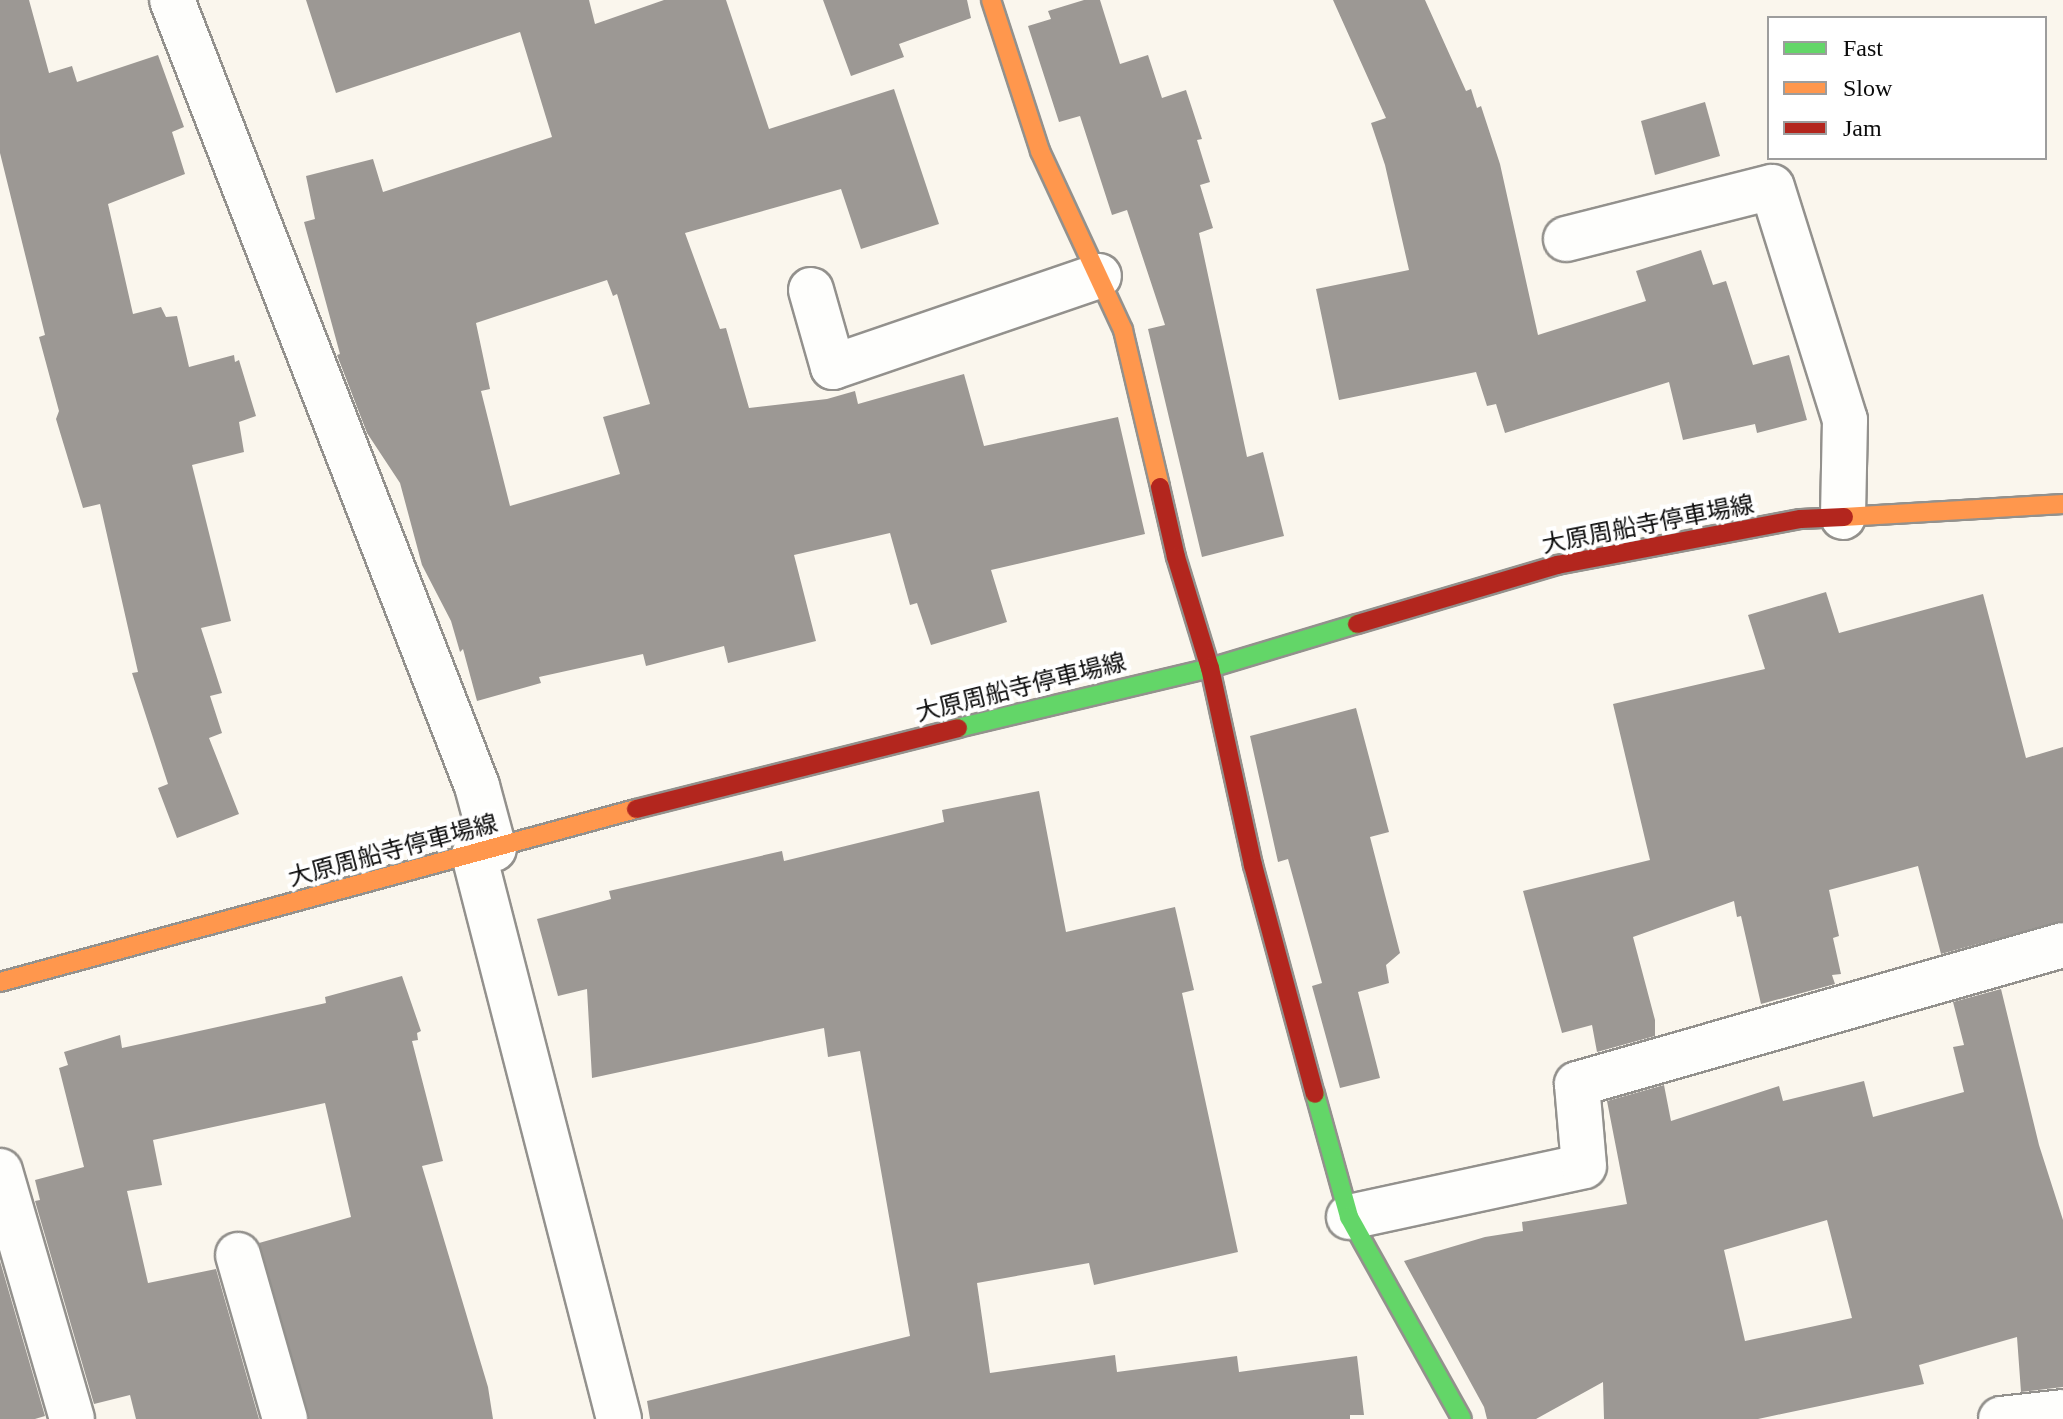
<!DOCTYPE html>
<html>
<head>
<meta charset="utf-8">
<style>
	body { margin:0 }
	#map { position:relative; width:2063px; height:1419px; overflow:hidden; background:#faf6ed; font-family:"Times New Roman","Noto Sans JP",serif }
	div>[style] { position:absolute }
	.building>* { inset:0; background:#9c9894 }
	.roads { filter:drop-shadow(2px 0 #93918d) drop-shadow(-2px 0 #93918d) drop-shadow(0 2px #93918d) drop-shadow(0 -2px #93918d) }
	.street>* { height:44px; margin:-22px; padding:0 22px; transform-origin:22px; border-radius:22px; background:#fefefc }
	.fast>* { height:18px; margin:-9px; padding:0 9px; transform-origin:9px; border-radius:9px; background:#63d668 }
	.slow>* { height:18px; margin:-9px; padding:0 9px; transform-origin:9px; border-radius:9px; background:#ff974d }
	.jam>* { height:18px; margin:-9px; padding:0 9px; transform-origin:9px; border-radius:9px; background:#b3261e }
	span { translate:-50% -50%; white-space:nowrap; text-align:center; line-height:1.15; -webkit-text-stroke:8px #fff; paint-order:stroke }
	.street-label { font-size:24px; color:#0b0b0b }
	.legend { position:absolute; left:1767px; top:16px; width:280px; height:144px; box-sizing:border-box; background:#fff; border:2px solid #9d9d9d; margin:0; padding:10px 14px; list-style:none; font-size:24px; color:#0b0b0b }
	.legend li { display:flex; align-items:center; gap:16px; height:40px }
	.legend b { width:40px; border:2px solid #9d9d9d }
</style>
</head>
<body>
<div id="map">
	<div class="building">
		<div style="clip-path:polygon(0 0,29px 0,49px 73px,72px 66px,77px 82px,158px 55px,184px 127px,172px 132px,185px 174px,108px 204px,133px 314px,161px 307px,166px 317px,177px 316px,189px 367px,234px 355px,235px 362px,239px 360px,256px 416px,239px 422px,244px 452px,192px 465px,231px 621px,201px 628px,222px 693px,210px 696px,222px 733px,209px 738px,239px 814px,177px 838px,158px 788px,168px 784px,132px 673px,138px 672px,100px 504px,83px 508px,56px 419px,59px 411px,39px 337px,45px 335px,0 153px)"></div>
		<div style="clip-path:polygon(evenodd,306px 0,589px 0,595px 24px,664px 0,726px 0,769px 129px,894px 89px,939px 224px,861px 249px,841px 189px,685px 233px,720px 329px,726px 328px,749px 408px,827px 399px,855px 391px,858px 404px,964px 374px,984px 446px,1118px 417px,1145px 534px,991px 570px,1007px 622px,931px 645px,917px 603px,910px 605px,890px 533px,794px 555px,816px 641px,728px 663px,724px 646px,646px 666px,643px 654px,539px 677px,541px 683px,477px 701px,463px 649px,460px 652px,451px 621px,422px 565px,400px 483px,367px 433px,337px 355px,340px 354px,304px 222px,315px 219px,306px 176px,373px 159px,383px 192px,552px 137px,520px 32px,336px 93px,306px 0,607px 280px,613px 296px,617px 294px,650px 404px,603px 417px,620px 474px,510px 506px,481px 391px,490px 389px,476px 323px,607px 280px)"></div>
		<div style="clip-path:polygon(823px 0,967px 0,971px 18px,899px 44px,904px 57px,851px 76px)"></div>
		<div style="clip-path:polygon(1084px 0,1100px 0,1120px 64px,1148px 55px,1162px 98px,1186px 90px,1202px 139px,1197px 140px,1210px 182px,1200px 185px,1213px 228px,1199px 233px,1247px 457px,1263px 452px,1284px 536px,1202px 557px,1148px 329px,1165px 325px,1127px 210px,1112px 215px,1080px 116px,1059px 122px,1028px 26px,1051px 19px,1048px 11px)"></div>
		<div style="clip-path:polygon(1333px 0,1425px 0,1466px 91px,1471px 89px,1477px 108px,1481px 106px,1500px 164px,1538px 335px,1646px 301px,1636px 271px,1701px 250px,1713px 285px,1726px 281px,1753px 365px,1789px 355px,1807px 420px,1757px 433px,1755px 424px,1683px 440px,1669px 382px,1505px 433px,1496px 404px,1487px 406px,1476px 372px,1339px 400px,1316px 289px,1409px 270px,1385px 165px,1371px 123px,1386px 118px)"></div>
		<div style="clip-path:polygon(1705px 102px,1720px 156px,1655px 175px,1641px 121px)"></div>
		<div style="clip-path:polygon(1826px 592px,1839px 633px,1983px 594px,2026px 758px,2063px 747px,2063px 921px,1941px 954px,1918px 866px,1829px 890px,1839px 936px,1833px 938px,1841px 974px,1832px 975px,1835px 984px,1761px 1004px,1741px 916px,1737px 917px,1734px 901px,1633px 937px,1655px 1020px,1655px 1036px,1597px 1052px,1592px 1025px,1562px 1033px,1523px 891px,1650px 860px,1613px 704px,1765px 669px,1748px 615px)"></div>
		<div style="clip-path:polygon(1356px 708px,1389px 832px,1370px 837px,1400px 953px,1386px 965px,1389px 983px,1358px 992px,1380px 1078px,1340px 1088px,1312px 986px,1322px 983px,1288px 859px,1278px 862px,1250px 736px)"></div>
		<div style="clip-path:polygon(1039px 791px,1066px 932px,1175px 907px,1194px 990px,1182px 993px,1238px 1252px,1094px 1285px,1089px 1263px,977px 1283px,990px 1373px,1115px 1355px,1117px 1372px,1237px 1356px,1239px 1372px,1357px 1356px,1364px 1415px,1350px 1415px,1350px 1419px,650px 1419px,647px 1401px,910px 1336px,860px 1051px,828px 1057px,824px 1028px,592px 1078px,587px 989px,558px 996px,537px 919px,611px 899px,609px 891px,782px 851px,784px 861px,944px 822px,942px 810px)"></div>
		<div style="clip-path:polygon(402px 976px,421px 1031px,417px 1033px,418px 1040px,412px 1041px,443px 1161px,422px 1166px,488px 1387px,493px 1419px,309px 1419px,259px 1243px,351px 1217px,325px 1103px,153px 1140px,162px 1185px,127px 1191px,148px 1283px,216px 1269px,259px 1419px,136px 1419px,130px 1395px,94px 1404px,35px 1201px,40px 1200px,35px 1180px,84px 1167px,59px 1068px,68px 1065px,64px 1052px,120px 1035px,122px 1048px,326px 1003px,325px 997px)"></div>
		<div style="clip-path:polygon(evenodd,2001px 989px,2039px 1145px,2063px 1220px,2063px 1387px,2021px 1392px,2017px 1337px,1919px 1365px,1924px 1384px,1758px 1419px,1604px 1419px,1603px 1382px,1536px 1419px,1487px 1419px,1484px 1407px,1404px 1261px,1485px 1237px,1523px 1231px,1522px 1222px,1627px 1204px,1607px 1101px,1664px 1085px,1671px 1121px,1779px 1086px,1783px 1101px,1864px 1081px,1873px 1117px,1964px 1092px,1953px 1047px,1964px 1045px,1953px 1002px,2001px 989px,1827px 1220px,1852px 1318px,1745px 1341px,1724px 1250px,1827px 1220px)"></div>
		<div style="clip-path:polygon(0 1261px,45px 1416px,35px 1419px,0 1419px)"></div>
	</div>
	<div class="roads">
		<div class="street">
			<div style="left:172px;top:0;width:843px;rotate:68.79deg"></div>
			<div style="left:477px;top:786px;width:65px;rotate:74.9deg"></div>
			<div style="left:1566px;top:239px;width:212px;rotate:-14.2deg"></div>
			<div style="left:1772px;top:187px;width:244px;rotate:72.6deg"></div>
			<div style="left:1845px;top:420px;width:97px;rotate:91.2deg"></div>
			<div style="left:811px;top:290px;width:80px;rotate:74.1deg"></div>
			<div style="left:833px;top:367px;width:281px;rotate:-18.9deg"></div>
			<div style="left:474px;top:855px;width:582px;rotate:75.58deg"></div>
			<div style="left:0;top:1171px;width:258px;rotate:73.8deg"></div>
			<div style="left:1349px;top:1217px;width:240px;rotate:-12.2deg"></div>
			<div style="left:1584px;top:1166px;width:82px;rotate:-94.9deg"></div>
			<div style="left:1577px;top:1084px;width:505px;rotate:-15.96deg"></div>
			<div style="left:238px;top:1255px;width:171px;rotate:74deg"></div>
			<div style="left:2001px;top:1419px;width:62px;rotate:-6.4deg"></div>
		</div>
		<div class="fast">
			<div style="left:958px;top:728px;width:259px;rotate:-13.4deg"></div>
			<div style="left:1210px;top:668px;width:153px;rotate:-16.7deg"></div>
			<div style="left:1315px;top:1094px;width:128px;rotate:74.5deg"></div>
			<div style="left:1349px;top:1217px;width:231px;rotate:60.8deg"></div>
		</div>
		<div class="slow">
			<div style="left:991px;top:0;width:159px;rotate:72deg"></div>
			<div style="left:1040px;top:151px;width:197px;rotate:65.1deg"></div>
			<div style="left:1123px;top:330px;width:161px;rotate:76.7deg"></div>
			<div style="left:1844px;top:517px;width:219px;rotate:-3.4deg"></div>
			<div style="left:0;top:982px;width:659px;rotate:-15.22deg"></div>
		</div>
		<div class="jam">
			<div style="left:1160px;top:487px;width:72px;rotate:77.1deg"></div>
			<div style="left:1176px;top:557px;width:116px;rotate:73deg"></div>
			<div style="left:1210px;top:668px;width:202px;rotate:77.7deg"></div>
			<div style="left:1253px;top:865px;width:237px;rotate:74.9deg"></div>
			<div style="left:1357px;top:624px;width:209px;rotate:-16.4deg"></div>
			<div style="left:1557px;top:565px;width:248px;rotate:-10.7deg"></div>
			<div style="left:1801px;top:519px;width:43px;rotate:-2.7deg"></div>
			<div style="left:636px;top:809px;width:332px;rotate:-14.1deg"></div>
		</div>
	</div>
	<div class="street-label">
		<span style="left:1648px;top:525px;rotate:-11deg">大原周船寺停車場線</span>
		<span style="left:1021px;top:688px;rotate:-14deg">大原周船寺停車場線</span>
		<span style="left:393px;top:851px;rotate:-15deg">大原周船寺停車場線</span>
	</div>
	<ul class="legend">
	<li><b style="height:10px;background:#63d668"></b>Fast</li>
	<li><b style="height:10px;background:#ff974d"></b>Slow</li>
	<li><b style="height:10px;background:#b3261e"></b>Jam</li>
	</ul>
</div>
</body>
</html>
